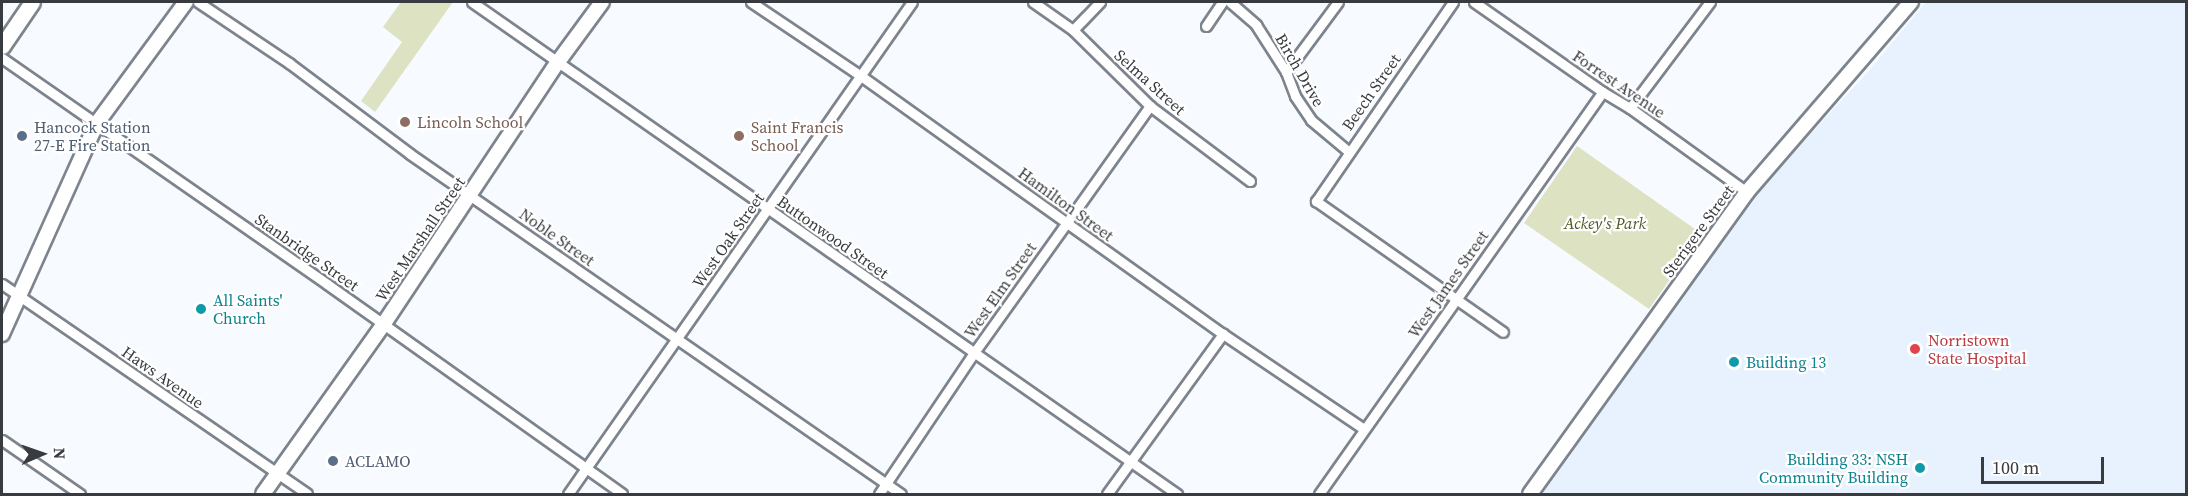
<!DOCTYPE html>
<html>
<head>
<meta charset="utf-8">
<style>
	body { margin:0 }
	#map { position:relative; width:2188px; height:496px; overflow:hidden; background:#f7fafe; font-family:"Source Serif 4",serif }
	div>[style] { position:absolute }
	.built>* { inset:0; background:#e8f2ff }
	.green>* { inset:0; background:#dde2c3 }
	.roads { filter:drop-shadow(2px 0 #7d848d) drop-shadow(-2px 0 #7d848d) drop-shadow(0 2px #7d848d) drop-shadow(0 -2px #7d848d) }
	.street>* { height:9px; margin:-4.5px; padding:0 4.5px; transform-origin:4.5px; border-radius:4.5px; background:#fff }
	.secondary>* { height:14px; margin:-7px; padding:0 7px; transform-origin:7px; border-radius:7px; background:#fff }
	.primary>* { height:15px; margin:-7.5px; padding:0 7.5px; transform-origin:7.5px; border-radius:7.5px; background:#fff }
	.dots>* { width:16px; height:16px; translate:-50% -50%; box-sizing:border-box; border:3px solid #fff; border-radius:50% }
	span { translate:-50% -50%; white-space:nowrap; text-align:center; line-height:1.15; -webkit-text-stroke:4.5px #fff; paint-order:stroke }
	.street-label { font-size:16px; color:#383b3f }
	.education-label { font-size:16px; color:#785e54 }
	.left { translate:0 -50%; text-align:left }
	.service-label { font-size:16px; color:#4e5e75 }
	.park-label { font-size:16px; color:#515822; font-style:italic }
	.culture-label { font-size:16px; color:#0d838f }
	.right { translate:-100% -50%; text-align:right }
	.health-label { font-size:16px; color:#be3a42 }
	.frame { position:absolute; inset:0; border:3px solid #383b3f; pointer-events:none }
	.north { position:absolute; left:12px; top:424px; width:60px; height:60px; -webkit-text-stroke:4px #fff; paint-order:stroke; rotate:88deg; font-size:16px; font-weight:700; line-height:24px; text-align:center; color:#383b3f }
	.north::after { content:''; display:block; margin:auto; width:21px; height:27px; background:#383b3f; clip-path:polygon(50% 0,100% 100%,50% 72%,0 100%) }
	.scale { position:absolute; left:1981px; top:457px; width:123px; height:27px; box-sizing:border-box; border:3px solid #383b3f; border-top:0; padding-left:8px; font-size:18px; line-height:21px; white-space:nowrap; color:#383b3f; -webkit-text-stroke:4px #fff; paint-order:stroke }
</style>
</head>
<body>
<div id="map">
	<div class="built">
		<div style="clip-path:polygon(1926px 2px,2186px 2px,2186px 494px,1542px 494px,1746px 203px,1868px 72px)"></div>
	</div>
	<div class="green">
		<div style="clip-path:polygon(401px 2px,453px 2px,375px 112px,361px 101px,402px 42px,383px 27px)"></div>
		<div style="clip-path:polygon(1577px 146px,1702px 234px,1649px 309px,1524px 223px)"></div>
	</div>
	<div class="roads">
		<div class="street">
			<div style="left:198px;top:2px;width:110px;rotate:33.8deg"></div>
			<div style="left:289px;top:63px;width:151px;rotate:36.9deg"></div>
			<div style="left:410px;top:154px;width:597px;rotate:34.7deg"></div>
			<div style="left:472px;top:2px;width:860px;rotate:34.91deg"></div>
			<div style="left:751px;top:2px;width:133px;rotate:33.9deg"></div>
			<div style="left:861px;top:76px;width:445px;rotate:35.5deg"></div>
			<div style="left:1223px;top:334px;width:170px;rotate:34deg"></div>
			<div style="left:1033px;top:2px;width:49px;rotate:35deg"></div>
			<div style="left:1073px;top:30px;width:108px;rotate:44.6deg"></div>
			<div style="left:1150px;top:106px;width:125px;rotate:36.9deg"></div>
			<div style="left:1230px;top:2px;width:35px;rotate:41deg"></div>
			<div style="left:1256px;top:25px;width:56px;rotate:57.4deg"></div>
			<div style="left:1286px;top:72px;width:26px;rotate:69deg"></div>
			<div style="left:1295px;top:96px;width:29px;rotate:56deg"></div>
			<div style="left:1311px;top:120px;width:48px;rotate:40deg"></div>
			<div style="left:1453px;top:2px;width:242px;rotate:124.5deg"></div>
			<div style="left:1316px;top:201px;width:228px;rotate:35deg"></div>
			<div style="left:1474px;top:2px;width:157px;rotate:34.9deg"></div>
			<div style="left:1603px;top:92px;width:31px;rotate:31deg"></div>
			<div style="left:1630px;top:108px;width:144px;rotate:35.7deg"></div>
			<div style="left:1206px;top:26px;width:29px;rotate:-56deg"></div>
			<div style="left:1073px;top:30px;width:39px;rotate:-46deg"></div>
			<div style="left:2px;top:58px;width:396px;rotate:34.8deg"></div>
			<div style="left:327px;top:284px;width:362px;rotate:35.4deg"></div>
			<div style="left:1286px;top:72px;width:87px;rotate:-53.4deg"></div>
			<div style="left:1630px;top:108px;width:133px;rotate:-53deg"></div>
			<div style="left:2px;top:284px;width:370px;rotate:34.5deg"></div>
			<div style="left:2px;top:440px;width:95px;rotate:34.7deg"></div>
			<div style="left:568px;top:494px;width:600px;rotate:-55.04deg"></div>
			<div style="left:879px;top:494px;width:169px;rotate:-56.1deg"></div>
			<div style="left:973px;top:354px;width:305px;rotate:-54.5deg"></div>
			<div style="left:1107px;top:494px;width:198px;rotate:-54.1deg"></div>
			<div style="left:1319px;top:494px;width:492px;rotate:-54.8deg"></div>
		</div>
		<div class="secondary">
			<div style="left:2px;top:334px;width:231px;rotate:-65.8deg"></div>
			<div style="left:97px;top:123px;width:150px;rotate:-53.7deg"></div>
			<div style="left:263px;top:494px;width:207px;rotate:-54.6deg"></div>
			<div style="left:383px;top:325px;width:316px;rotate:-56.4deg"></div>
			<div style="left:558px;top:62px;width:74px;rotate:-53.7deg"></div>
			<div style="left:1530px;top:494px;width:372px;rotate:-54.3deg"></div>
			<div style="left:1747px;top:192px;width:251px;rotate:-49.2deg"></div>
		</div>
		<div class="primary">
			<div style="left:2px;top:46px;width:53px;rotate:-55.7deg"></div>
		</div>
	</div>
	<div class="dots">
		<div style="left:405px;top:122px;background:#8d6e63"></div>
		<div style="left:22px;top:136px;background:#5c6f8a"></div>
		<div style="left:739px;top:136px;background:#8d6e63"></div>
		<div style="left:201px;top:309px;background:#0f9aa8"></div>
		<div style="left:1915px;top:349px;background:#e0444e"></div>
		<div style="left:1734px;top:362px;background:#0f9aa8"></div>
		<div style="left:333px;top:461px;background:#5c6f8a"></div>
		<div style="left:1920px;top:468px;background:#0f9aa8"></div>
	</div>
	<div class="street-label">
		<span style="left:1300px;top:70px;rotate:60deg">Birch Drive</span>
		<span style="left:1150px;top:82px;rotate:42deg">Selma Street</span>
		<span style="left:1619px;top:84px;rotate:34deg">Forrest Avenue</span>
		<span style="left:1371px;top:92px;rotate:-55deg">Beech Street</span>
		<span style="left:1066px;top:204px;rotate:36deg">Hamilton Street</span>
		<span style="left:1698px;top:231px;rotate:-54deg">Sterigere Street</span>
		<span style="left:557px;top:237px;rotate:35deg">Noble Street</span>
		<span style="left:833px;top:237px;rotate:35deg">Buttonwood Street</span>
		<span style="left:420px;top:239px;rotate:-56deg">West Marshall Street</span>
		<span style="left:728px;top:240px;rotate:-55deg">West Oak Street</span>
		<span style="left:307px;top:252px;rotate:35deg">Stanbridge Street</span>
		<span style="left:1448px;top:284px;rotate:-55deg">West James Street</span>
		<span style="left:1000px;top:290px;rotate:-55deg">West Elm Street</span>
		<span style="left:163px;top:377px;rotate:35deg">Haws Avenue</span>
	</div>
	<div class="education-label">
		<span class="left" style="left:417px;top:122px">Lincoln School</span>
		<span class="left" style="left:751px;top:136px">Saint Francis<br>School</span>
	</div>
	<div class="service-label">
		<span class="left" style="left:34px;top:136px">Hancock Station<br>27-E Fire Station</span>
		<span class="left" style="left:345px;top:461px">ACLAMO</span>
	</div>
	<div class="park-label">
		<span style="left:1605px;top:223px">Ackey's Park</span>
	</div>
	<div class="culture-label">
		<span class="left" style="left:213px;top:309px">All Saints'<br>Church</span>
		<span class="left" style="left:1746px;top:362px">Building 13</span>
		<span class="right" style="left:1908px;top:468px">Building 33: NSH<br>Community Building</span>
	</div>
	<div class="health-label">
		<span class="left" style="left:1928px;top:349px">Norristown<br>State Hospital</span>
	</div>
	<div class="frame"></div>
	<div class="north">N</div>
	<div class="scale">100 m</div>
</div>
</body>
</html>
